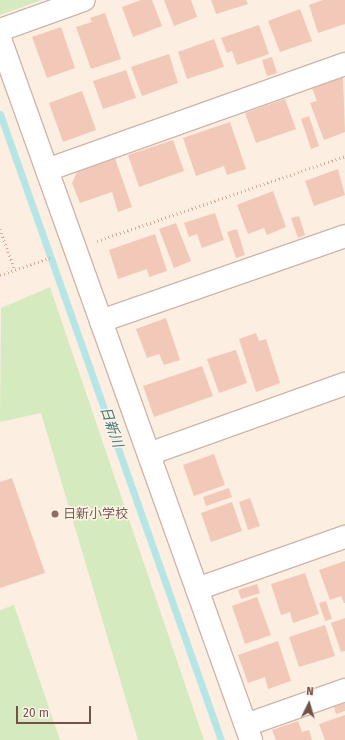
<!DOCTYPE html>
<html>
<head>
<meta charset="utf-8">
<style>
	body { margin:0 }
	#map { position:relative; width:345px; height:740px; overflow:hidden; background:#fceee1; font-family:"Fira Sans","Noto Sans JP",sans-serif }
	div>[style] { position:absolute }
	.green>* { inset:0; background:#d6eac0 }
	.stream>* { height:7px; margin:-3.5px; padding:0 3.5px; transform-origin:3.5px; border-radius:3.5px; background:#b6e5e6 }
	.building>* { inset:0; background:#f2c8b8 }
	.path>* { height:2.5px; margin-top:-1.25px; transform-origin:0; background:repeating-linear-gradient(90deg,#d6ab9c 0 1px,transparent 0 4px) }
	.roads { filter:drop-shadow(1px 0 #cfb6ab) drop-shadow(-1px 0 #cfb6ab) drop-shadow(0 1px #cfb6ab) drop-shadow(0 -1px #cfb6ab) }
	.minor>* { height:22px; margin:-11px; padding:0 11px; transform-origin:11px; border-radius:11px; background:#fff }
	.dots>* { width:11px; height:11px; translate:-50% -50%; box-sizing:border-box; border:2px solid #fff3e7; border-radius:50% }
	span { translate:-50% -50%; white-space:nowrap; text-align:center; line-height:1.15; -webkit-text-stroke:3px #fff3e7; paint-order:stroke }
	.education-label { font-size:13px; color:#785e54 }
	.left { translate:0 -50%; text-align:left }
	.water-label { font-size:14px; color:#3c7879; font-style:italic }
	.north { position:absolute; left:289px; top:684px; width:40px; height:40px; -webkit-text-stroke:3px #fff3e7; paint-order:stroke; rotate:5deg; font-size:11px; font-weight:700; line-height:16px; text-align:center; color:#745248 }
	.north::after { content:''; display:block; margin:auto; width:14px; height:18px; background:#745248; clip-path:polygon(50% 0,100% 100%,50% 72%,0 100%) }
	.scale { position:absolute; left:16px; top:706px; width:75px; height:18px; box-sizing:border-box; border:2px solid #745248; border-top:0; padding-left:5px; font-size:12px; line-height:14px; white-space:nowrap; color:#745248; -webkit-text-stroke:3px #fff3e7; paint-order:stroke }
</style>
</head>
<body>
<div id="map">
	<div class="green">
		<div style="clip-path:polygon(0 0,42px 0,0 15px)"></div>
		<div style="clip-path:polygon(50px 287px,204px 740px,138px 740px,41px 413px,0 422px,1px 308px)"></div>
		<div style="clip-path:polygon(14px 605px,60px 740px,0 740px,0 610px)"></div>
	</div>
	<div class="stream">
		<div style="left:0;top:114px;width:664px;rotate:70.56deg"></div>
	</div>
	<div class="building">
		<div style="clip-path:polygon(141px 0,152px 0,162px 26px,133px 37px,122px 7px)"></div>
		<div style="clip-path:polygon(164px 0,191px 0,197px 17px,174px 26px)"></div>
		<div style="clip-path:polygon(211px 0,246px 0,248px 4px,216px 14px)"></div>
		<div style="clip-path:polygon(323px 0,345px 0,345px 24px,318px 33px,309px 5px)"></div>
		<div style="clip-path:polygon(300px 9px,312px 41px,280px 52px,268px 21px)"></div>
		<div style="clip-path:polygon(105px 13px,121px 59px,91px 69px,76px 27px,92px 22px,90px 18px)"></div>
		<div style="clip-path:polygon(259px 25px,269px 54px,237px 65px,232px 51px,227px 53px,221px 38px)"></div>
		<div style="clip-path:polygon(61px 27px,75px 68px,47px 78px,32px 37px)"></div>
		<div style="clip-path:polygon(214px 39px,224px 67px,187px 79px,178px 52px)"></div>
		<div style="clip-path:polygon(169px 54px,178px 83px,142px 96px,131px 67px)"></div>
		<div style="clip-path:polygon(272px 57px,277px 73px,267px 76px,262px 60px)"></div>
		<div style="clip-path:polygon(126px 70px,136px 98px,103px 109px,93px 81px)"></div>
		<div style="clip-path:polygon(343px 77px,345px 132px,324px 140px,310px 103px,317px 101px,312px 88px)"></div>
		<div style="clip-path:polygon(82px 91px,96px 130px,63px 142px,49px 103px)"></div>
		<div style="clip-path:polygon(285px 99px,296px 129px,256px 143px,245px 113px)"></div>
		<div style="clip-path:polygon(309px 116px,319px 146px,311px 149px,301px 119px)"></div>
		<div style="clip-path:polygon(230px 122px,246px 169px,227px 175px,224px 166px,196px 176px,183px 138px)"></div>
		<div style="clip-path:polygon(173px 140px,184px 171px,139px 187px,128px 155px)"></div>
		<div style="clip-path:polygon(115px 158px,132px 207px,118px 212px,112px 192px,80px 203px,72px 183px,78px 170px)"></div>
		<div style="clip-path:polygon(338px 169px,345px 195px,314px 206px,305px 181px)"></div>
		<div style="clip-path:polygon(273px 191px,286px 227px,267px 235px,264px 228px,248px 234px,237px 205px)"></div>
		<div style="clip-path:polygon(215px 213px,224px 240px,202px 248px,197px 234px,189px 237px,184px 223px)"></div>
		<div style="clip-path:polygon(299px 216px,305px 235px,298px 238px,291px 218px)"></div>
		<div style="clip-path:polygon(176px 223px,191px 261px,174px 268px,159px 229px)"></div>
		<div style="clip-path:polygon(237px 229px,245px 255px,236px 258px,227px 232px)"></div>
		<div style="clip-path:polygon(155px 234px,167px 271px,149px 277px,147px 269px,118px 279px,109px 250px)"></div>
		<div style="clip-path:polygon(166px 318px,180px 360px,164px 365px,159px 354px,147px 358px,136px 329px)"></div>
		<div style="clip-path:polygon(256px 333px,259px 341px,266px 339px,280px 383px,256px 392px,239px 339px)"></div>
		<div style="clip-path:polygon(236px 350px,247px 383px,219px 393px,207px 359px)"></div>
		<div style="clip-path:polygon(202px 366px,213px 396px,154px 417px,143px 386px)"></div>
		<div style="clip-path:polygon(214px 454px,225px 485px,194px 496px,183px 465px)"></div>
		<div style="clip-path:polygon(12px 478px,45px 573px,0 588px,0 482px)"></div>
		<div style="clip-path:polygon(229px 488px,232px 497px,206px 506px,203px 497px)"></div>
		<div style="clip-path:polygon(250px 498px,260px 526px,248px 530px,239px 502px)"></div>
		<div style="clip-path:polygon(232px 502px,242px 531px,211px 542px,201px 513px)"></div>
		<div style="clip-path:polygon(345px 561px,345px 603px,344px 603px,341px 596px,330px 600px,319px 570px)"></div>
		<div style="clip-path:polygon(305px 573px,319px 614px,293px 623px,290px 612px,281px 615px,271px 584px)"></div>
		<div style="clip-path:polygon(257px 584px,260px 593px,241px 599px,238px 590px)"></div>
		<div style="clip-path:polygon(257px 597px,271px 635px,245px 644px,232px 606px)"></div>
		<div style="clip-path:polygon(326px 601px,332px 619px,325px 621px,319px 603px)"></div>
		<div style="clip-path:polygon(345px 618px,345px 651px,341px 652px,331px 623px)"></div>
		<div style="clip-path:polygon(325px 625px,335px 656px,299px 667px,289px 637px)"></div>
		<div style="clip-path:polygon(278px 641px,291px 681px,268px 689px,265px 677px,248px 683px,238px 655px)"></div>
		<div style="clip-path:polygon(345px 703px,345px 711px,336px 714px,334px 707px)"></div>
		<div style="clip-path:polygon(345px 715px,345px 740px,325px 740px,319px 724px)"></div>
		<div style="clip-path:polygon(298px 721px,302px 732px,309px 730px,312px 740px,276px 740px,272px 730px)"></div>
	</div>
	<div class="path">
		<div style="left:0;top:229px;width:44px;rotate:69.9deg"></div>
		<div style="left:97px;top:241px;width:262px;rotate:-18.9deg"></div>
		<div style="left:0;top:275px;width:55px;rotate:-19.1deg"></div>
	</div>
	<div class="roads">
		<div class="minor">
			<div style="left:0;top:30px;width:89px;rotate:-19.7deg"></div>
			<div style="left:0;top:39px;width:745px;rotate:70.3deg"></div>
			<div style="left:47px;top:170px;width:316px;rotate:-19.6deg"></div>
			<div style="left:101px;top:321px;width:258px;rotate:-19.2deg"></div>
			<div style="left:149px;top:454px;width:208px;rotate:-19.7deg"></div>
			<div style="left:197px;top:589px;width:157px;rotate:-19.4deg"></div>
			<div style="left:246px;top:725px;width:105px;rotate:-19.5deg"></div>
		</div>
	</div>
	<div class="dots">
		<div style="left:55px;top:514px;background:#8d6e63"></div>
	</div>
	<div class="education-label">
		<span class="left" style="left:63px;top:514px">日新小学校</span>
	</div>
	<div class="water-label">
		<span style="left:111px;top:427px;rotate:71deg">日新川</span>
	</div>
	<div class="north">N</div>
	<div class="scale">20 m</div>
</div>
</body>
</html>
